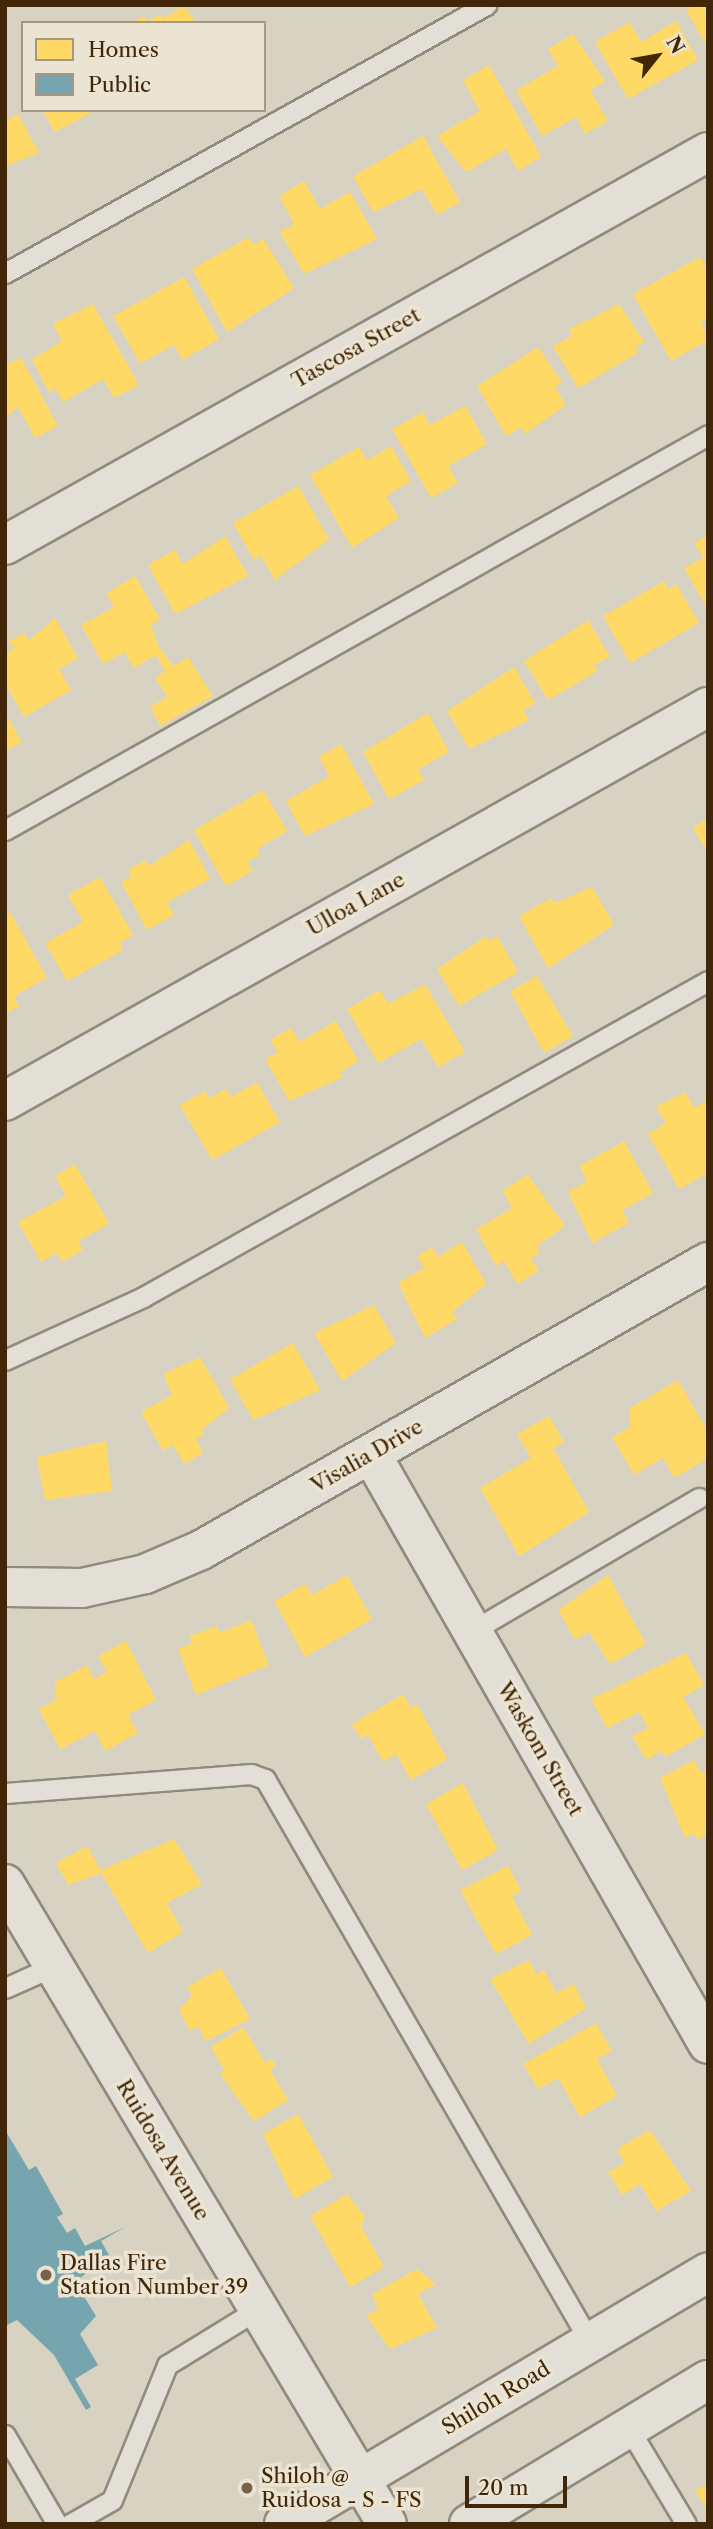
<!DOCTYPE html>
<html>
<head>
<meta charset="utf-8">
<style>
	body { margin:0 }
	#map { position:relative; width:713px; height:2529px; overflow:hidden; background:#d8d2c2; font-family:"Libre Caslon Text",serif }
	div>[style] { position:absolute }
	.homes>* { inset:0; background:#ffd966 }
	.public>* { inset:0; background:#76a5af }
	.roads { filter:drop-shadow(2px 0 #928a7d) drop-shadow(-2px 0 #928a7d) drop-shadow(0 2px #928a7d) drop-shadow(0 -2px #928a7d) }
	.service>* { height:19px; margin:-9.5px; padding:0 9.5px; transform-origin:9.5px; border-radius:9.5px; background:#e2dfd6 }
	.minor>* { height:38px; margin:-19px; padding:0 19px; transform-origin:19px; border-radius:19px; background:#e2dfd6 }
	.secondary>* { height:38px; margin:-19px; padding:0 19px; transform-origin:19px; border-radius:19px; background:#e2dfd6 }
	.dots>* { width:19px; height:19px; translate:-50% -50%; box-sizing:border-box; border:4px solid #ece4d2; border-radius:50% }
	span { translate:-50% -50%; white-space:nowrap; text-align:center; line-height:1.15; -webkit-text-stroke:7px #ece4d2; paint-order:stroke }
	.street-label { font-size:21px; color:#412708 }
	.poi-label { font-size:21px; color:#412708 }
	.left { translate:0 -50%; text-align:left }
	.frame { position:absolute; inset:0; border:7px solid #412708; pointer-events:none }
	.legend { position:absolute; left:21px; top:21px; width:245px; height:91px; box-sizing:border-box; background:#ece4d2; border:2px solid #a89881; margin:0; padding:9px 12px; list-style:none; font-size:21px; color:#412708 }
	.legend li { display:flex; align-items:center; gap:14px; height:35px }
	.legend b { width:35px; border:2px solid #a89881 }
	.north { position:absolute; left:622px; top:21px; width:70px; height:70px; -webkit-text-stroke:5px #ece4d2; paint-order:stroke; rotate:59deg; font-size:19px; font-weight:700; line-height:28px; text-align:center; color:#412708 }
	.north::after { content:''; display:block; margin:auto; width:24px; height:32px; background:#412708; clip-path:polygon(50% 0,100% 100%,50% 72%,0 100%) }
	.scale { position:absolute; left:465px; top:2476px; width:102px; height:32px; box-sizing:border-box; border:4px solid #412708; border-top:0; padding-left:9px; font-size:21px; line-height:24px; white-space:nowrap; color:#412708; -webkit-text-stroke:5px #ece4d2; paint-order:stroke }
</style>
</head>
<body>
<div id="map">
	<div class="homes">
		<div style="clip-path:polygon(184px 5px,196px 23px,132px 23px,144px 16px,147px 22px,160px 14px,163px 19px)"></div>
		<div style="clip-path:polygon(694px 5px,708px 5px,708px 48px,686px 10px)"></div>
		<div style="clip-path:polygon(676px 21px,698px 60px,628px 99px,595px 42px,629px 22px,641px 42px)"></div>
		<div style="clip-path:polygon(573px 34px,605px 82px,590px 90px,608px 121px,585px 134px,576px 117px,542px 136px,516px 90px,558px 66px,548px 49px)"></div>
		<div style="clip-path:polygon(489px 65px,541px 157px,518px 171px,506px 149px,466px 172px,437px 136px,480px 111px,463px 80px)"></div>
		<div style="clip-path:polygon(42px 110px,96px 110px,55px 132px)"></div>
		<div style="clip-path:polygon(18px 114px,39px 153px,5px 166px,5px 122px)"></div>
		<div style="clip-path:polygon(423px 136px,460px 202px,437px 215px,422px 189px,373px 212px,353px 176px)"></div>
		<div style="clip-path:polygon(304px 181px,320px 209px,350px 192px,377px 239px,304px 274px,280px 232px,294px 224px,279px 196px)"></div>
		<div style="clip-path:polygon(249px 237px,253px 245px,263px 239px,294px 288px,227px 332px,192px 269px)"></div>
		<div style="clip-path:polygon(700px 257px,708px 269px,708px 317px,701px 321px,708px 340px,671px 361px,633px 294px)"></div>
		<div style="clip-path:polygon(184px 277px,219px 339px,182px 360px,174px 345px,140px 363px,113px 316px)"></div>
		<div style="clip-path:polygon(93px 304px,139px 385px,114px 398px,103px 379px,63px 402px,55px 388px,49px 392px,32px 359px,62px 341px,53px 324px)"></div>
		<div style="clip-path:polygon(619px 304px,644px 342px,635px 347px,639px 352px,578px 388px,553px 346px,572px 336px,569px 329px)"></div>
		<div style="clip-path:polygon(538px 347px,562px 383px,555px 387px,566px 405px,525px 434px,521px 427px,506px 436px,477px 386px)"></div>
		<div style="clip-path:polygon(21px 358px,58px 426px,35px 438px,18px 407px,5px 418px,5px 365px)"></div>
		<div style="clip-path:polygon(465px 406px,487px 444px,448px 466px,458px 483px,431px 498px,392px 429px,423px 412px,430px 425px)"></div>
		<div style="clip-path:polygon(391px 446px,411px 481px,386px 496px,399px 518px,352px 548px,310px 475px,359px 447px,367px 460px)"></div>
		<div style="clip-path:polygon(298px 486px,329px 539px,275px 580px,261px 556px,254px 560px,233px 523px)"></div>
		<div style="clip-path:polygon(708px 535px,708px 610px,684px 568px,703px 558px,694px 543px)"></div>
		<div style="clip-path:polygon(225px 536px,248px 576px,175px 614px,148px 565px,175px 550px,183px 564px)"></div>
		<div style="clip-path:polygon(135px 576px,160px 619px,151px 625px,159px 647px,173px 666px,188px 657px,213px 696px,160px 726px,150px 707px,167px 697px,155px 677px,165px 672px,156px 655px,134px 668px,124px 652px,103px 664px,81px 625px,114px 607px,106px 593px)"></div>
		<div style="clip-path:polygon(664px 581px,668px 589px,676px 584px,699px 623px,630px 663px,603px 616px)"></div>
		<div style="clip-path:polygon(55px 618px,78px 658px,59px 669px,71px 690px,24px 717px,5px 683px,5px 654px,14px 649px,9px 641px,24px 633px,28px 641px)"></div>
		<div style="clip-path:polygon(588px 620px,610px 657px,594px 665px,598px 671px,548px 700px,524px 661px)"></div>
		<div style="clip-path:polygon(514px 667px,535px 703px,523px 710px,529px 720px,469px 749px,447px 711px)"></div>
		<div style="clip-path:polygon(5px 713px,22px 742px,5px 751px)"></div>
		<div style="clip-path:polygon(428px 713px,449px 752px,418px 769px,424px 780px,389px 799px,363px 752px)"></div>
		<div style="clip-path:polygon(341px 744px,374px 804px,305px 836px,286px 801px,329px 776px,319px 756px)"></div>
		<div style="clip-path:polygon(263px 790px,287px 831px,257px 849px,261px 854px,247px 862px,253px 871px,226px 886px,194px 830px)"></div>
		<div style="clip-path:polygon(708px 818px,708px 853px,693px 828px)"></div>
		<div style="clip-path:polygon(189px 840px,210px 879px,167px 902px,174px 915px,147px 930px,121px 882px,131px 877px,129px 869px,145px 860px,148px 866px)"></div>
		<div style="clip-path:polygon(100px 877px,133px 935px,120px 943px,123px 950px,67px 981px,45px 943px,83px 922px,68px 895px)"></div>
		<div style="clip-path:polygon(592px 887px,614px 925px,548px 968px,519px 916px,551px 898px,555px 903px)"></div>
		<div style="clip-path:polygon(10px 912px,47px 978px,14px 996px,19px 1006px,5px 1014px,5px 915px)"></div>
		<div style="clip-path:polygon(486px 936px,489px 941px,497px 936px,518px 972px,459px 1006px,437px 969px)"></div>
		<div style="clip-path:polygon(537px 976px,573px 1036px,544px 1053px,510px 991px)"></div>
		<div style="clip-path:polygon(425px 984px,465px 1052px,438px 1067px,421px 1039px,378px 1063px,347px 1009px,380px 990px,388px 1004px)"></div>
		<div style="clip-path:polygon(336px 1021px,358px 1061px,340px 1072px,343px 1077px,289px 1101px,265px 1059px,278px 1052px,270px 1040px,291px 1028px,299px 1042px)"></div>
		<div style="clip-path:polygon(257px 1082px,280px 1122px,212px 1160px,180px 1105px,205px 1091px,209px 1098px,226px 1089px,231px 1097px)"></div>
		<div style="clip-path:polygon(685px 1092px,694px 1108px,708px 1100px,708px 1173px,679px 1189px,648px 1134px,666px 1123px,656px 1107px)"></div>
		<div style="clip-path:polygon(624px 1141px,653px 1193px,622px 1210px,629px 1223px,592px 1243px,568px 1192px,587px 1181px,579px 1166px)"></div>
		<div style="clip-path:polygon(75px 1164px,109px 1224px,78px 1241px,83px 1250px,62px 1262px,57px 1253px,41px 1262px,18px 1222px,66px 1196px,55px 1176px)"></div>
		<div style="clip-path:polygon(528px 1175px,565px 1226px,537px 1246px,540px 1252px,531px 1258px,539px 1271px,517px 1284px,504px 1261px,496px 1266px,476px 1229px,512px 1208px,502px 1190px)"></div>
		<div style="clip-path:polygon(462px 1242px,486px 1284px,452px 1312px,457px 1319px,425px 1338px,398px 1283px,424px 1268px,417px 1256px,432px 1247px,438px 1257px)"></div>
		<div style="clip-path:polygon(374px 1305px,396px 1343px,342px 1381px,314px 1333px)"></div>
		<div style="clip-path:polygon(293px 1343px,320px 1390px,253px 1420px,230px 1379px)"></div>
		<div style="clip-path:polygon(200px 1357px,229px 1408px,201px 1430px,204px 1435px,196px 1439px,203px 1453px,184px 1464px,173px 1445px,163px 1451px,141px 1412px,172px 1395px,163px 1374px)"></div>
		<div style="clip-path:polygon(678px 1380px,708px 1432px,708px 1458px,674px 1478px,663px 1458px,634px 1475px,612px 1437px,630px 1427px,630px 1408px)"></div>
		<div style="clip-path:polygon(549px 1416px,564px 1442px,553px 1448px,589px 1512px,519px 1556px,480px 1488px,531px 1458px,517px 1434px)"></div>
		<div style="clip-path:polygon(106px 1441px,112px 1491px,45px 1500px,37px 1457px)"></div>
		<div style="clip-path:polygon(347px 1575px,372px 1619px,305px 1657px,274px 1601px,305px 1584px,312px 1595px)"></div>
		<div style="clip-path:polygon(608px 1575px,646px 1644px,610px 1664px,589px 1632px,575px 1640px,558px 1610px)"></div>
		<div style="clip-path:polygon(251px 1620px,269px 1665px,196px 1695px,178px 1649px,192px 1643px,189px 1636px,217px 1626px,219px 1633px)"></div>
		<div style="clip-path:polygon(126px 1641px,156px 1700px,128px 1715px,138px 1733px,105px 1751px,95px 1731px,60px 1749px,39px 1709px,56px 1700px,55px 1682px,87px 1665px,94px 1679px,107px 1672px,98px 1656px)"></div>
		<div style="clip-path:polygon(686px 1653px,704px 1685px,683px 1697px,705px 1734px,665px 1757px,661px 1751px,646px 1760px,632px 1736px,648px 1728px,639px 1712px,607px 1728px,591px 1699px)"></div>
		<div style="clip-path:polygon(403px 1694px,411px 1708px,417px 1704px,447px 1759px,411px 1780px,396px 1754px,383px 1762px,368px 1735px,361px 1739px,352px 1724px)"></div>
		<div style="clip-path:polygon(694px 1760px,701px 1773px,708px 1770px,708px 1834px,697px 1840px,694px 1833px,685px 1838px,660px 1778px)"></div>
		<div style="clip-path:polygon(463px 1783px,498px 1850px,462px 1870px,426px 1804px)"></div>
		<div style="clip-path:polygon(174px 1839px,202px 1884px,167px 1903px,183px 1932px,148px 1953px,101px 1873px,68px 1885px,56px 1863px,87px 1846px,101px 1870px)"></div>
		<div style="clip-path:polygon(508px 1866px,521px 1891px,512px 1896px,532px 1935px,496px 1954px,460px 1890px)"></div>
		<div style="clip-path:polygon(529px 1960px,536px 1974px,544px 1970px,556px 1993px,574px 1984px,586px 2008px,529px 2044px,490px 1979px)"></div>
		<div style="clip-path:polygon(221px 1968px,250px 2019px,206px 2041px,198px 2026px,190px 2031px,179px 2010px,192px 1995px,187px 1987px)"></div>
		<div style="clip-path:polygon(596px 2023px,612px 2051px,597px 2059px,617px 2096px,580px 2117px,558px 2078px,538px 2089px,523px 2064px)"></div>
		<div style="clip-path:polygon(243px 2027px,265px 2063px,272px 2059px,276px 2066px,270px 2070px,288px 2100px,254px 2121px,220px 2074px,225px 2071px,211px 2047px)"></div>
		<div style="clip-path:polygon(298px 2114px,333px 2177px,294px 2199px,263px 2134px)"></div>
		<div style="clip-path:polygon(650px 2130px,691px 2191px,656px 2211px,640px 2184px,622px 2195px,608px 2172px,625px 2163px,617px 2149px)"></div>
		<div style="clip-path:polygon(347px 2194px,365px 2217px,361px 2226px,384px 2267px,350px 2287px,310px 2216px)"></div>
		<div style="clip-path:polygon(417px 2269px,436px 2284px,418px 2294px,437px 2328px,390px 2349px,366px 2316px,378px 2309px,372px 2294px)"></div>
		<div style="clip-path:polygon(708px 2483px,708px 2512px,695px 2491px)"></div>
	</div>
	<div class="public">
		<div style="clip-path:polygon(5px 2130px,29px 2170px,36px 2166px,63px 2214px,57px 2217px,67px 2233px,75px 2228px,85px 2246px,125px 2227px,101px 2241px,109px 2255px,75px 2282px,96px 2316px,80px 2334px,98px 2365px,75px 2379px,91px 2407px,86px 2410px,54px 2355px,17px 2320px,5px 2326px)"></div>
	</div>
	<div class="roads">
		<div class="service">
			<div style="left:5px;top:273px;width:551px;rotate:-29.13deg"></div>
			<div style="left:5px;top:830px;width:806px;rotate:-29.33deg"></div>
			<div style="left:5px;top:1360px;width:152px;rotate:-24.5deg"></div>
			<div style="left:143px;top:1297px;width:647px;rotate:-29.22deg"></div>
			<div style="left:472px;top:1631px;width:263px;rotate:-30.4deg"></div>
			<div style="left:5px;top:1793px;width:247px;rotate:-4.4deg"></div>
			<div style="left:251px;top:1774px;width:15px;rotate:20deg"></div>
			<div style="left:265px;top:1779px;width:650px;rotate:60deg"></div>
			<div style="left:5px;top:1988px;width:54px;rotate:-24.2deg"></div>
			<div style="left:628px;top:2427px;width:113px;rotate:59.1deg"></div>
			<div style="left:5px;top:2435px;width:103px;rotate:59.7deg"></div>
			<div style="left:70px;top:2524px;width:48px;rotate:-29.7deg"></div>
			<div style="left:112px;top:2500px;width:146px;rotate:-67.8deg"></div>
			<div style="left:167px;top:2365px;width:107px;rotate:-31.6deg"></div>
		</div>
		<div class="minor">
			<div style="left:5px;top:545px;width:805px;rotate:-29.21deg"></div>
			<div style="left:5px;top:1101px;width:806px;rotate:-29.27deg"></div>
			<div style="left:371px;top:1454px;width:679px;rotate:60.27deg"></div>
			<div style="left:5px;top:1587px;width:77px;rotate:0.7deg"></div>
			<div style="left:82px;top:1588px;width:65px;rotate:-12.5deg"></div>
			<div style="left:145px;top:1574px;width:61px;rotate:-23.2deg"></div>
			<div style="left:201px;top:1550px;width:583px;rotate:-29.6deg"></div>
			<div style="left:5px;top:1884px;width:745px;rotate:59.17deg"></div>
		</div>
		<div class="secondary">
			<div style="left:284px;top:2524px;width:493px;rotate:-30.7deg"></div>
			<div style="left:469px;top:2524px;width:279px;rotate:-31.1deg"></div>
		</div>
	</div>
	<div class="dots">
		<div style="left:46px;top:2275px;background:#766349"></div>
		<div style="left:247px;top:2488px;background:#766349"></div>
	</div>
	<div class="street-label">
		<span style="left:356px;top:348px;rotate:-29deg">Tascosa Street</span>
		<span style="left:356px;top:904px;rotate:-29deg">Ulloa Lane</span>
		<span style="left:367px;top:1456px;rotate:-30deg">Visalia Drive</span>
		<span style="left:540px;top:1749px;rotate:60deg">Waskom Street</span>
		<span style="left:163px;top:2150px;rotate:59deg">Ruidosa Avenue</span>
		<span style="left:496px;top:2398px;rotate:-31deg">Shiloh Road</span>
	</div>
	<div class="poi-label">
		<span class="left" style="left:60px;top:2275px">Dallas Fire<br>Station Number 39</span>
		<span class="left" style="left:261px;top:2488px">Shiloh @<br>Ruidosa - S - FS</span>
	</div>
	<div class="frame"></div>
	<ul class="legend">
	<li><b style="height:19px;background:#ffd966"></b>Homes</li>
	<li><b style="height:19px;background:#76a5af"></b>Public</li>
	</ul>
	<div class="north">N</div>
	<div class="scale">20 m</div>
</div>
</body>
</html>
